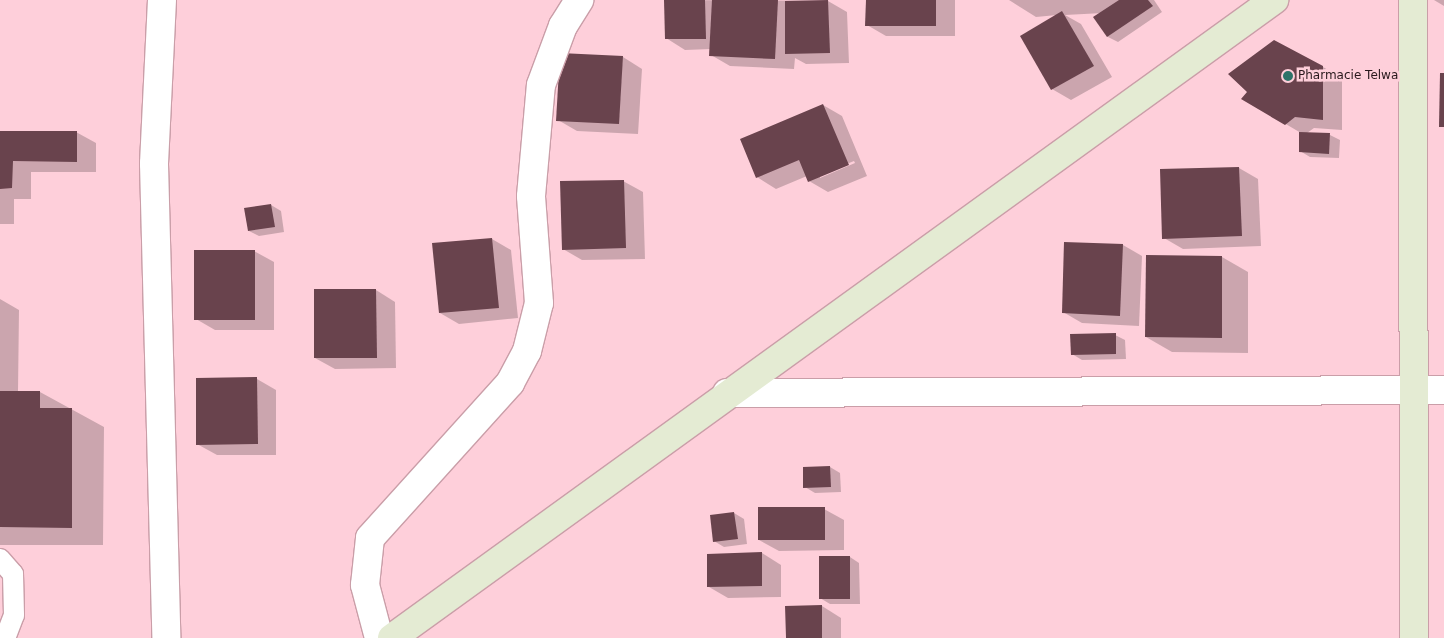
<!DOCTYPE html>
<html>
<head>
<meta charset="utf-8">
<style>
	body { margin:0 }
	#map { position:relative; width:1444px; height:638px; overflow:hidden; background:#fecfda; font-family:"DejaVu Sans",sans-serif }
	div>[style] { position:absolute }
	.shadow>* { inset:0; background:#0003 }
	.building>* { inset:0; background:#69434d }
	.roads { filter:drop-shadow(1px 0 #ca9ea8) drop-shadow(-1px 0 #ca9ea8) drop-shadow(0 1px #ca9ea8) drop-shadow(0 -1px #ca9ea8) }
	.lane>* { height:20px; margin:-10px; padding:0 10px; transform-origin:10px; border-radius:10px; background:#fff }
	.street>* { height:28px; margin:-14px; padding:0 14px; transform-origin:14px; border-radius:14px; background:#fff }
	.secondary>* { height:28px; margin:-14px; padding:0 14px; transform-origin:14px; border-radius:14px; background:#e4ebd3 }
	.dots>* { width:14px; height:14px; translate:-50% -50%; box-sizing:border-box; border:2px solid #fecfda; border-radius:50% }
	span { translate:-50% -50%; white-space:nowrap; text-align:center; line-height:1.15; -webkit-text-stroke:5px #fecfda; paint-order:stroke }
	.poi-label { font-size:12px; color:#28181c }
	.left { translate:0 -50%; text-align:left }
</style>
</head>
<body>
<div id="map">
	<div class="shadow">
		<div style="clip-path:polygon(666px 0,828px 1px,847px 12px,849px 63px,806px 64px,795px 58px,794px 69px,730px 66px,711px 55px,711px 49px,685px 50px,666px 38px)"></div>
		<div style="clip-path:polygon(867px 0,955px 0,955px 36px,886px 36px,867px 25px)"></div>
		<div style="clip-path:polygon(1009px 0,1154px 0,1162px 12px,1118px 42px,1108px 37px,1095px 17px,1103px 13px,1065px 15px,1081px 24px,1112px 77px,1071px 100px,1052px 89px,1057px 15px,1036px 17px)"></div>
		<div style="clip-path:polygon(1434px 0,1444px 0,1444px 6px)"></div>
		<div style="clip-path:polygon(561px 54px,623px 57px,642px 69px,638px 134px,577px 131px,558px 120px)"></div>
		<div style="clip-path:polygon(1323px 67px,1342px 78px,1342px 130px,1314px 128px,1307px 133px,1330px 135px,1340px 140px,1339px 158px,1310px 157px,1300px 151px,1301px 133px,1243px 99px,1248px 92px)"></div>
		<div style="clip-path:polygon(evenodd,823px 105px,842px 116px,867px 176px,828px 192px,809px 181px,807px 176px,776px 189px,757px 177px,823px 105px,854px 161px,855px 163px,820px 178px,820px 175px,854px 161px)"></div>
		<div style="clip-path:polygon(0 132px,76px 132px,96px 143px,96px 172px,31px 172px,31px 199px,14px 199px,14px 224px,0 224px)"></div>
		<div style="clip-path:polygon(1239px 168px,1258px 179px,1261px 246px,1183px 249px,1164px 238px)"></div>
		<div style="clip-path:polygon(623px 181px,643px 192px,645px 259px,582px 260px,563px 249px)"></div>
		<div style="clip-path:polygon(271px 205px,281px 211px,284px 232px,259px 236px,249px 231px)"></div>
		<div style="clip-path:polygon(492px 239px,511px 250px,518px 318px,459px 324px,440px 313px,433px 244px)"></div>
		<div style="clip-path:polygon(1123px 245px,1142px 256px,1139px 326px,1082px 323px,1063px 312px)"></div>
		<div style="clip-path:polygon(254px 251px,274px 262px,274px 330px,215px 330px,196px 319px)"></div>
		<div style="clip-path:polygon(1222px 257px,1248px 272px,1248px 353px,1172px 352px,1146px 337px)"></div>
		<div style="clip-path:polygon(376px 290px,395px 302px,396px 368px,335px 369px,315px 358px)"></div>
		<div style="clip-path:polygon(0 299px,19px 310px,18px 392px,40px 392px,104px 427px,103px 545px,0 545px)"></div>
		<div style="clip-path:polygon(1115px 335px,1125px 340px,1126px 359px,1082px 360px,1072px 354px)"></div>
		<div style="clip-path:polygon(257px 379px,276px 390px,276px 455px,217px 455px,197px 444px)"></div>
		<div style="clip-path:polygon(830px 467px,840px 473px,841px 492px,815px 493px,805px 487px,804px 468px)"></div>
		<div style="clip-path:polygon(824px 509px,844px 520px,844px 550px,779px 551px,759px 540px)"></div>
		<div style="clip-path:polygon(734px 513px,744px 519px,747px 544px,724px 547px,714px 541px)"></div>
		<div style="clip-path:polygon(762px 553px,781px 565px,781px 597px,728px 598px,709px 587px)"></div>
		<div style="clip-path:polygon(850px 557px,859px 563px,860px 604px,830px 604px,820px 598px)"></div>
		<div style="clip-path:polygon(822px 606px,841px 618px,841px 638px,787px 638px)"></div>
	</div>
	<div class="building">
		<div style="clip-path:polygon(664px 0,705px 0,706px 39px,665px 39px)"></div>
		<div style="clip-path:polygon(712px 0,778px 0,775px 59px,709px 56px)"></div>
		<div style="clip-path:polygon(828px 0,830px 53px,785px 54px,785px 1px)"></div>
		<div style="clip-path:polygon(866px 0,936px 0,936px 26px,865px 26px)"></div>
		<div style="clip-path:polygon(1119px 0,1148px 0,1153px 6px,1107px 37px,1093px 17px)"></div>
		<div style="clip-path:polygon(1062px 11px,1094px 66px,1051px 90px,1020px 36px)"></div>
		<div style="clip-path:polygon(1274px 40px,1323px 66px,1323px 120px,1295px 117px,1285px 125px,1241px 99px,1247px 92px,1228px 74px)"></div>
		<div style="clip-path:polygon(560px 53px,623px 56px,619px 124px,556px 121px)"></div>
		<div style="clip-path:polygon(1440px 73px,1444px 73px,1444px 127px,1439px 127px)"></div>
		<div style="clip-path:polygon(823px 104px,849px 165px,808px 182px,799px 160px,756px 178px,740px 139px)"></div>
		<div style="clip-path:polygon(0 131px,77px 131px,77px 162px,13px 161px,12px 188px,0 189px)"></div>
		<div style="clip-path:polygon(1299px 132px,1330px 133px,1329px 154px,1299px 152px)"></div>
		<div style="clip-path:polygon(1239px 167px,1242px 236px,1162px 239px,1160px 169px)"></div>
		<div style="clip-path:polygon(624px 180px,626px 248px,562px 250px,560px 181px)"></div>
		<div style="clip-path:polygon(271px 204px,275px 227px,248px 231px,244px 208px)"></div>
		<div style="clip-path:polygon(492px 238px,499px 308px,439px 313px,432px 243px)"></div>
		<div style="clip-path:polygon(1064px 242px,1123px 244px,1120px 316px,1062px 313px)"></div>
		<div style="clip-path:polygon(194px 250px,255px 250px,255px 320px,194px 320px)"></div>
		<div style="clip-path:polygon(1146px 255px,1222px 256px,1222px 338px,1145px 337px)"></div>
		<div style="clip-path:polygon(314px 289px,376px 289px,377px 358px,314px 358px)"></div>
		<div style="clip-path:polygon(1116px 333px,1116px 354px,1071px 355px,1070px 334px)"></div>
		<div style="clip-path:polygon(257px 377px,258px 444px,196px 445px,196px 378px)"></div>
		<div style="clip-path:polygon(0 391px,40px 391px,40px 408px,72px 408px,72px 528px,0 527px)"></div>
		<div style="clip-path:polygon(830px 466px,831px 487px,803px 488px,803px 467px)"></div>
		<div style="clip-path:polygon(758px 507px,825px 507px,825px 540px,758px 540px)"></div>
		<div style="clip-path:polygon(734px 512px,738px 539px,713px 542px,710px 515px)"></div>
		<div style="clip-path:polygon(762px 552px,762px 586px,707px 587px,707px 554px)"></div>
		<div style="clip-path:polygon(819px 556px,850px 556px,850px 599px,819px 599px)"></div>
		<div style="clip-path:polygon(822px 605px,822px 638px,786px 638px,785px 606px)"></div>
	</div>
	<div class="roads">
		<div class="lane">
			<div style="left:0;top:559px;width:20px;rotate:49deg"></div>
			<div style="left:13px;top:574px;width:41px;rotate:88.6deg"></div>
			<div style="left:14px;top:615px;width:25px;rotate:111deg"></div>
		</div>
		<div class="street">
			<div style="left:162px;top:0;width:164px;rotate:92.8deg"></div>
			<div style="left:154px;top:164px;width:474px;rotate:88.5deg"></div>
			<div style="left:727px;top:393px;width:717px;rotate:-0.24deg"></div>
			<div style="left:379px;top:638px;width:55px;rotate:-104.8deg"></div>
			<div style="left:365px;top:585px;width:47px;rotate:-83.9deg"></div>
			<div style="left:370px;top:538px;width:209px;rotate:-47.9deg"></div>
			<div style="left:510px;top:383px;width:36px;rotate:-62deg"></div>
			<div style="left:527px;top:351px;width:49px;rotate:-76deg"></div>
			<div style="left:539px;top:303px;width:107px;rotate:-94.3deg"></div>
			<div style="left:531px;top:196px;width:111px;rotate:-84.9deg"></div>
			<div style="left:541px;top:85px;width:63px;rotate:-69.6deg"></div>
			<div style="left:563px;top:26px;width:31px;rotate:-58deg"></div>
		</div>
		<div class="secondary">
			<div style="left:1413px;top:0;width:638px;rotate:89.91deg"></div>
			<div style="left:392px;top:638px;width:1089px;rotate:-35.88deg"></div>
		</div>
	</div>
	<div class="dots">
		<div style="left:1288px;top:76px;background:#2d7369"></div>
	</div>
	<div class="poi-label">
		<span class="left" style="left:1298px;top:76px">Pharmacie Telwa</span>
	</div>
</div>
</body>
</html>
